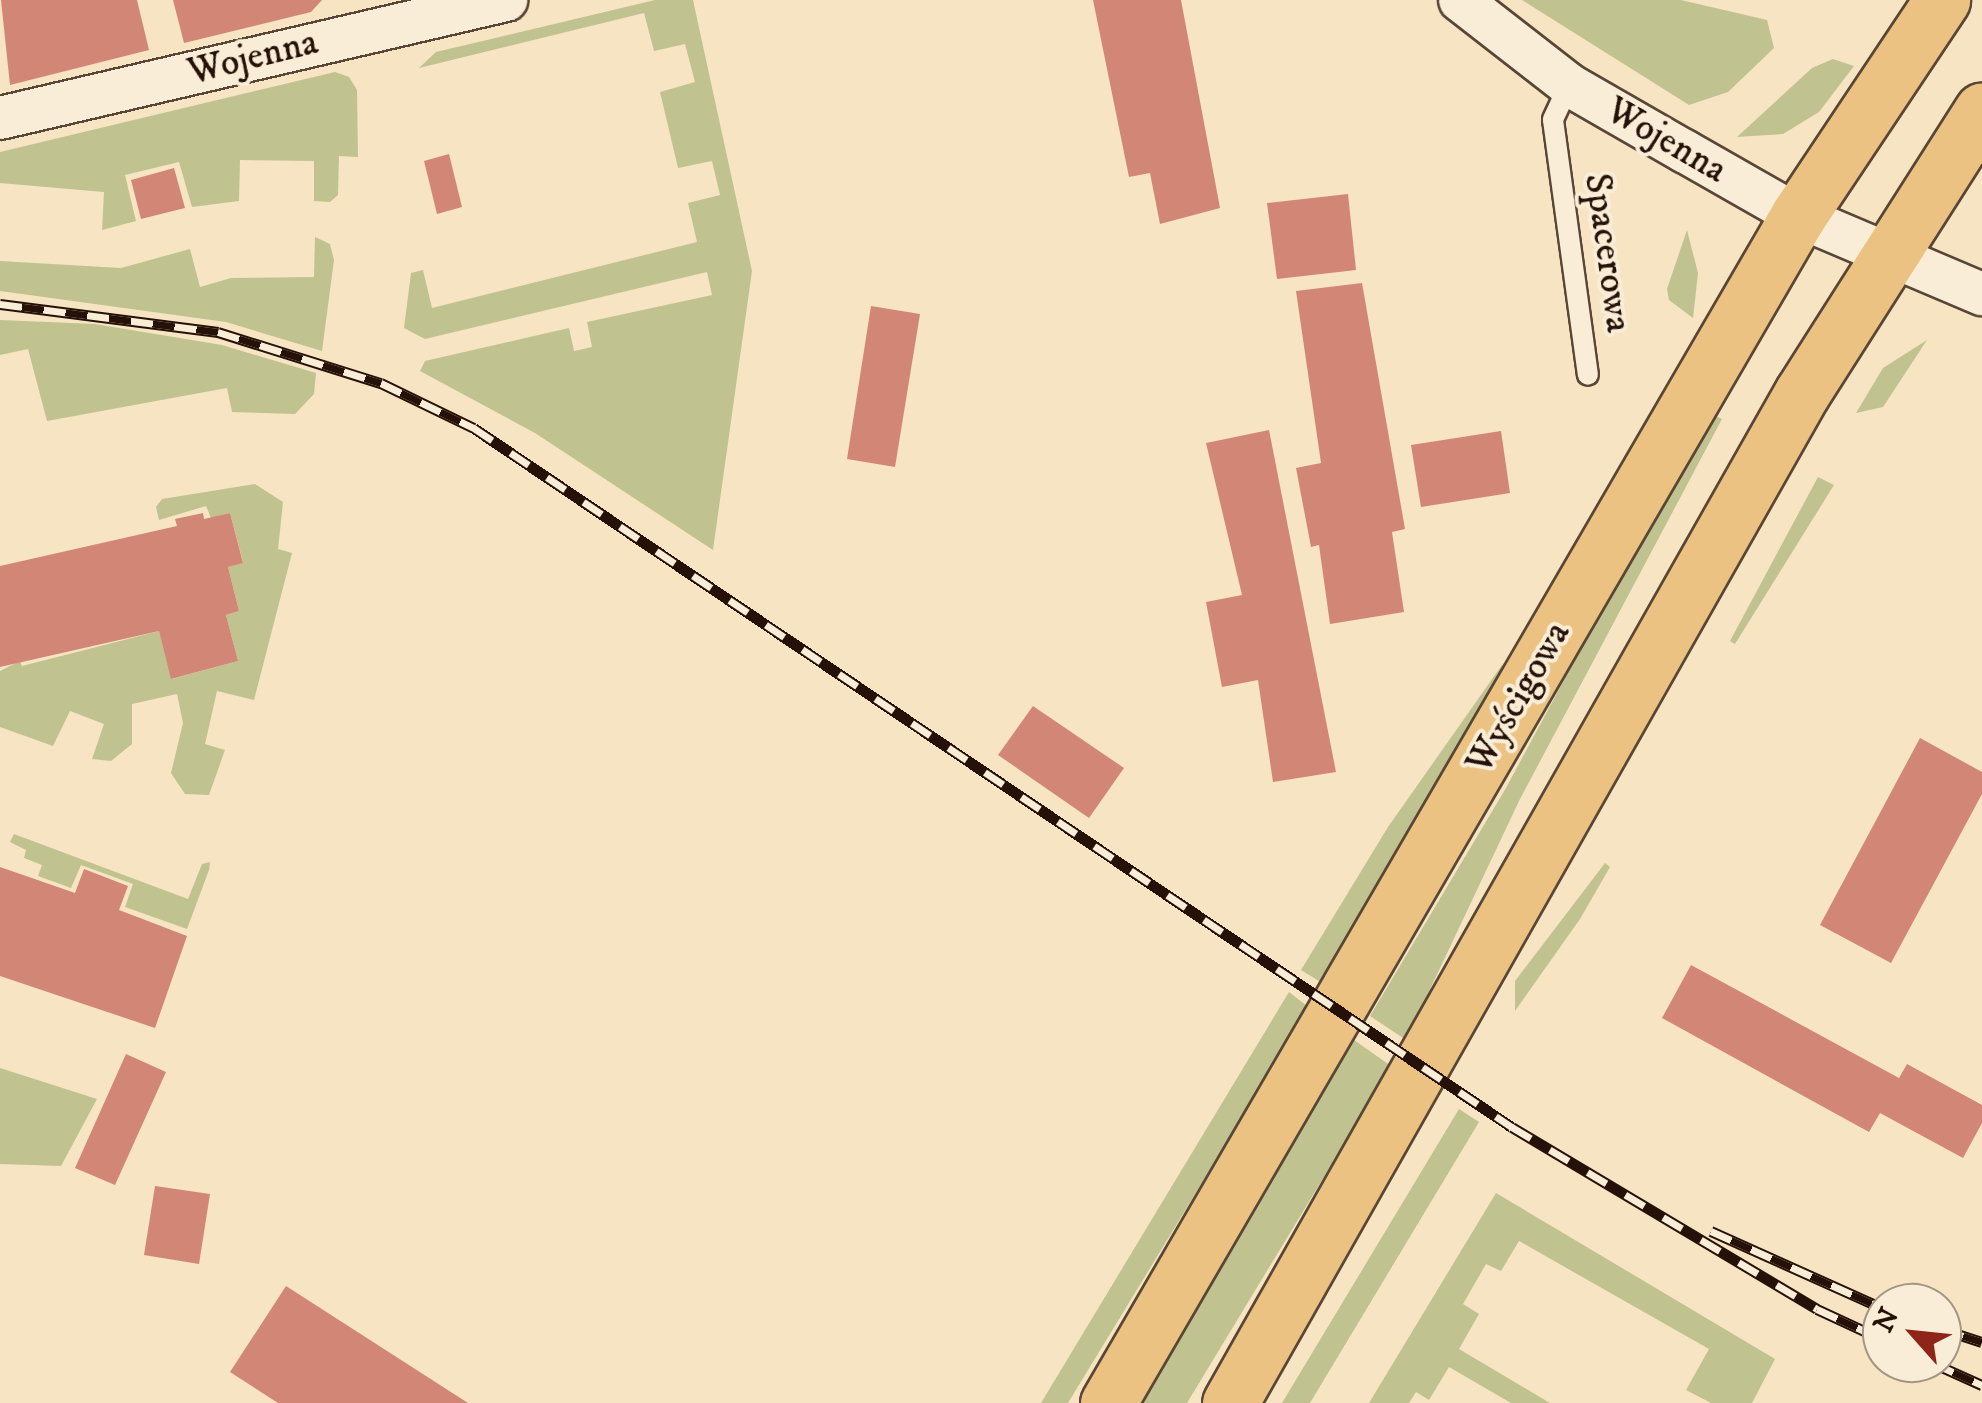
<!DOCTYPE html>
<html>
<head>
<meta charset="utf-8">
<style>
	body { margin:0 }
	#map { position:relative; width:1982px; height:1403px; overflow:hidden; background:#f6e4c2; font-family:"IM FELL DW Pica",serif }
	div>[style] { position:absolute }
	.green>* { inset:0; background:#c0c390 }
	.building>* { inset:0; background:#d28676 }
	.roads { filter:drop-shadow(2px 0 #594636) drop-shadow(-2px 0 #594636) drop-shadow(0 2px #594636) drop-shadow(0 -2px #594636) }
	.service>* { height:20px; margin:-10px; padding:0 10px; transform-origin:10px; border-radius:10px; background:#f9edd7 }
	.minor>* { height:42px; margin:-21px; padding:0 21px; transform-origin:21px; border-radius:21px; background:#f9edd7 }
	.primary>* { height:55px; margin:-27.5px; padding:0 27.5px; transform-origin:27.5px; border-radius:27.5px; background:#ebc281 }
	.rail>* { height:11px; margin-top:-5.5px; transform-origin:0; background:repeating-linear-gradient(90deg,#f9edd7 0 22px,#251107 0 44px); box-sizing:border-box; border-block:2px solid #251107 }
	span { translate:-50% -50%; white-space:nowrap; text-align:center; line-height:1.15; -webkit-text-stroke:8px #f9edd7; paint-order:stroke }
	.street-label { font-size:38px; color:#251107 }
	.north { position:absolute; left:1862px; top:1283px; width:100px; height:100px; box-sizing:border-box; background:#f9edd7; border:2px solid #a49584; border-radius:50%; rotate:297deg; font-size:28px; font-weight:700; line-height:40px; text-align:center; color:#251107 }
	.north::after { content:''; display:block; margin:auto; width:35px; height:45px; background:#8f2418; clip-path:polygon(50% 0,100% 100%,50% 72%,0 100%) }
</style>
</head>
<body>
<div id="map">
	<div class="green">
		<div style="clip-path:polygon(655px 0,693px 0,752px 271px,713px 550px,535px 433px,420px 371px,425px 361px,569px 328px,574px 351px,592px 347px,587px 322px,712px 295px,707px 272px,425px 339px,404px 328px,411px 273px,423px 270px,432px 308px,697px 242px,688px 203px,720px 195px,712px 161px,678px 168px,660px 92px,695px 82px,685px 44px,654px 51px,644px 13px,419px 68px,436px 52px)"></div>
		<div style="clip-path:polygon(1522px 0,1681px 0,1767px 20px,1774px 48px,1728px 92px,1689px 105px)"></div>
		<div style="clip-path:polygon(1833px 59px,1854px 66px,1819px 112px,1783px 134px,1737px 137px,1812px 68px)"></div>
		<div style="clip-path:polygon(335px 72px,349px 77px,357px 90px,358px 157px,339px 156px,338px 195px,330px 202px,314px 201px,314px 161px,240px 160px,239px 201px,192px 207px,179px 162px,125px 175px,136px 221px,102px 230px,104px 192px,0 183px,0 152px)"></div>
		<div style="clip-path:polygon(1687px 230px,1698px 273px,1693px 318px,1669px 300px,1667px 289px)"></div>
		<div style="clip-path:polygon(315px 237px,330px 244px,334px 260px,322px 351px,226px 322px,0 291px,0 261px,121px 268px,190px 249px,200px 287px,231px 278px,314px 277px)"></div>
		<div style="clip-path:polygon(0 320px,95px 324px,222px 345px,316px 373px,314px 394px,295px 414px,232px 412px,227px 388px,47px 421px,28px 349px,0 355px)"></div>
		<div style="clip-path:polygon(1927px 340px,1883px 407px,1856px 413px,1883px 368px)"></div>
		<div style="clip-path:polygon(1708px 412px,1722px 419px,1520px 799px,1406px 1040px,1370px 1016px,1506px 788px)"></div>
		<div style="clip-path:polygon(1818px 477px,1834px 485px,1735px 644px,1730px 641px)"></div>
		<div style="clip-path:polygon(255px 484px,283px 502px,278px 549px,292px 553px,254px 700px,217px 691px,205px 744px,225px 750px,209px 795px,185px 794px,171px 773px,183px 723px,177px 694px,132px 704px,132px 744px,111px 761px,92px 759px,104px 724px,70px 711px,53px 746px,0 727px,0 671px,20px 661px,22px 666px,159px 631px,172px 679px,238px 661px,226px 615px,239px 611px,228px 567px,243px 562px,230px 513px,211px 518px,206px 506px,159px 520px,156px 507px,162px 499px)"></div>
		<div style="clip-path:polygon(1502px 665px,1507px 668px,1322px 983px,1301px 970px,1388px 827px)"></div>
		<div style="clip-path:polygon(14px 834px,188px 899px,202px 864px,210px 862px,209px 870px,187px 929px,125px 907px,133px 884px,81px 865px,71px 888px,38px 876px,42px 865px,24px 858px,26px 850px,10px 842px)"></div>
		<div style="clip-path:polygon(1605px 863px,1610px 867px,1580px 919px,1515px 1011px,1515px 981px)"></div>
		<div style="clip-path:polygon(1289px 992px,1307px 1006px,1273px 1066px,1068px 1403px,1041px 1403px)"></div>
		<div style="clip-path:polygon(1354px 1040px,1391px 1066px,1187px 1403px,1137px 1403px)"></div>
		<div style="clip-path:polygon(0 1068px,97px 1099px,61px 1166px,0 1164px)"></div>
		<div style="clip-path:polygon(1459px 1109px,1479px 1122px,1310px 1403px,1282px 1403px)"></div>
		<div style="clip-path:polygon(1496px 1193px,1775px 1359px,1752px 1403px,1711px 1403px,1686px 1390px,1709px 1349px,1519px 1241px,1501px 1271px,1486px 1264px,1463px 1304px,1479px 1314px,1459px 1349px,1550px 1403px,1511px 1403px,1449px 1367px,1429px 1400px,1416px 1392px,1409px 1403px,1369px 1403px)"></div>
	</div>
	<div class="building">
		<div style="clip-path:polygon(1px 0,137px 0,149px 50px,10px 85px)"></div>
		<div style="clip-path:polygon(173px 0,322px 0,311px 12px,184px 43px)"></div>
		<div style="clip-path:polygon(1093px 0,1181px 0,1220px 208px,1160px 224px,1150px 173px,1129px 177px)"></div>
		<div style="clip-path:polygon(449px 154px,462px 207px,437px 214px,424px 161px)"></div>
		<div style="clip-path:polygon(174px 168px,185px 208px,141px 219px,131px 180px)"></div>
		<div style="clip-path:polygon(1348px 194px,1356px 270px,1277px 279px,1267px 203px)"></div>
		<div style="clip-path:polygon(1362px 283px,1405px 529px,1392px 532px,1404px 612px,1330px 624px,1319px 545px,1311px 547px,1296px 468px,1321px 463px,1296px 291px)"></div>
		<div style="clip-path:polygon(871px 306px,920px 314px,895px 467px,847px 459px)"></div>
		<div style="clip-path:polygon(1269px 430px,1336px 772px,1273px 782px,1258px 680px,1222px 687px,1206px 602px,1242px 595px,1206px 443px)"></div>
		<div style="clip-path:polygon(1501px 431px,1510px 493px,1421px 507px,1411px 445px)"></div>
		<div style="clip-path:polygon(203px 513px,204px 519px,230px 513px,243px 563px,228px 567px,239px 611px,226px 615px,238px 661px,171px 679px,159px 631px,0 667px,0 566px,177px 526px,175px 519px)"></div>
		<div style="clip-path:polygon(1033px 706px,1124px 768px,1089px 818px,998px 755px)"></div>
		<div style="clip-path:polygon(1920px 738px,1982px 772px,1982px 794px,1891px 963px,1820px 925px)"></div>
		<div style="clip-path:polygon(0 867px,75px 893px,84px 869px,128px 886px,119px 910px,187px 936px,155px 1028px,0 976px)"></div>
		<div style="clip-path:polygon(1691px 965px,1899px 1078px,1907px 1064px,1982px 1105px,1982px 1123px,1963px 1158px,1880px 1113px,1869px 1132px,1662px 1018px)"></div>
		<div style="clip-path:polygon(126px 1054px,166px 1072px,115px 1185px,75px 1168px)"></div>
		<div style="clip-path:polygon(155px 1186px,210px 1194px,199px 1264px,144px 1255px)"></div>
		<div style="clip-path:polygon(286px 1286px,468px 1403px,278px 1403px,230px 1372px)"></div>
	</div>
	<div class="roads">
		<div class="service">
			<div style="left:1569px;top:85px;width:38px;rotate:115deg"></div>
			<div style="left:1553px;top:120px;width:257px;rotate:82.2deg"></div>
		</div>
		<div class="minor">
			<div style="left:1460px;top:0;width:138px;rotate:37.9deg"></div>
			<div style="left:1569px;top:85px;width:133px;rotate:29.9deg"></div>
			<div style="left:1684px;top:151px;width:131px;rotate:29.7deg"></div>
			<div style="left:1798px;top:216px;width:200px;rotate:23deg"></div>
			<div style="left:0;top:118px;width:520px;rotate:-13.13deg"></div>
		</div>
		<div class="primary">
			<div style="left:1108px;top:1403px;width:1373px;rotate:-59.83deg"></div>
			<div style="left:1798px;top:216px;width:260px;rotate:-56.3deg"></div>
			<div style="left:1230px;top:1403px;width:1161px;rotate:-60.48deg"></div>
			<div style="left:1802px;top:393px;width:335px;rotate:-57.5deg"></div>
		</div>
	</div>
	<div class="rail">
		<div style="left:0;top:304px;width:220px;rotate:7.3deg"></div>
		<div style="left:218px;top:332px;width:171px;rotate:17.4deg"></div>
		<div style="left:381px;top:383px;width:103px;rotate:25.8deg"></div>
		<div style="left:474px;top:428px;width:1251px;rotate:33.96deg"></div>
		<div style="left:1512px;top:1127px;width:355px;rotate:30.8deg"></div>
		<div style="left:1817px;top:1309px;width:72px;rotate:24.8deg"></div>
		<div style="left:1711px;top:1231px;width:188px;rotate:24.2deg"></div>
		<div style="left:1942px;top:1329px;width:42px;rotate:18deg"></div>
		<div style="left:1933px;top:1363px;width:54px;rotate:24.2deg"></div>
	</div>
	<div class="street-label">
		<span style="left:253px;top:58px;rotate:-14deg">Wojenna</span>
		<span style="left:1666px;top:141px;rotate:30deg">Wojenna</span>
		<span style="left:1607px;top:253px;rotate:82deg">Spacerowa</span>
		<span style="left:1519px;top:698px;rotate:-60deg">Wyścigowa</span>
	</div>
	<div class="north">N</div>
</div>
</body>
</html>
